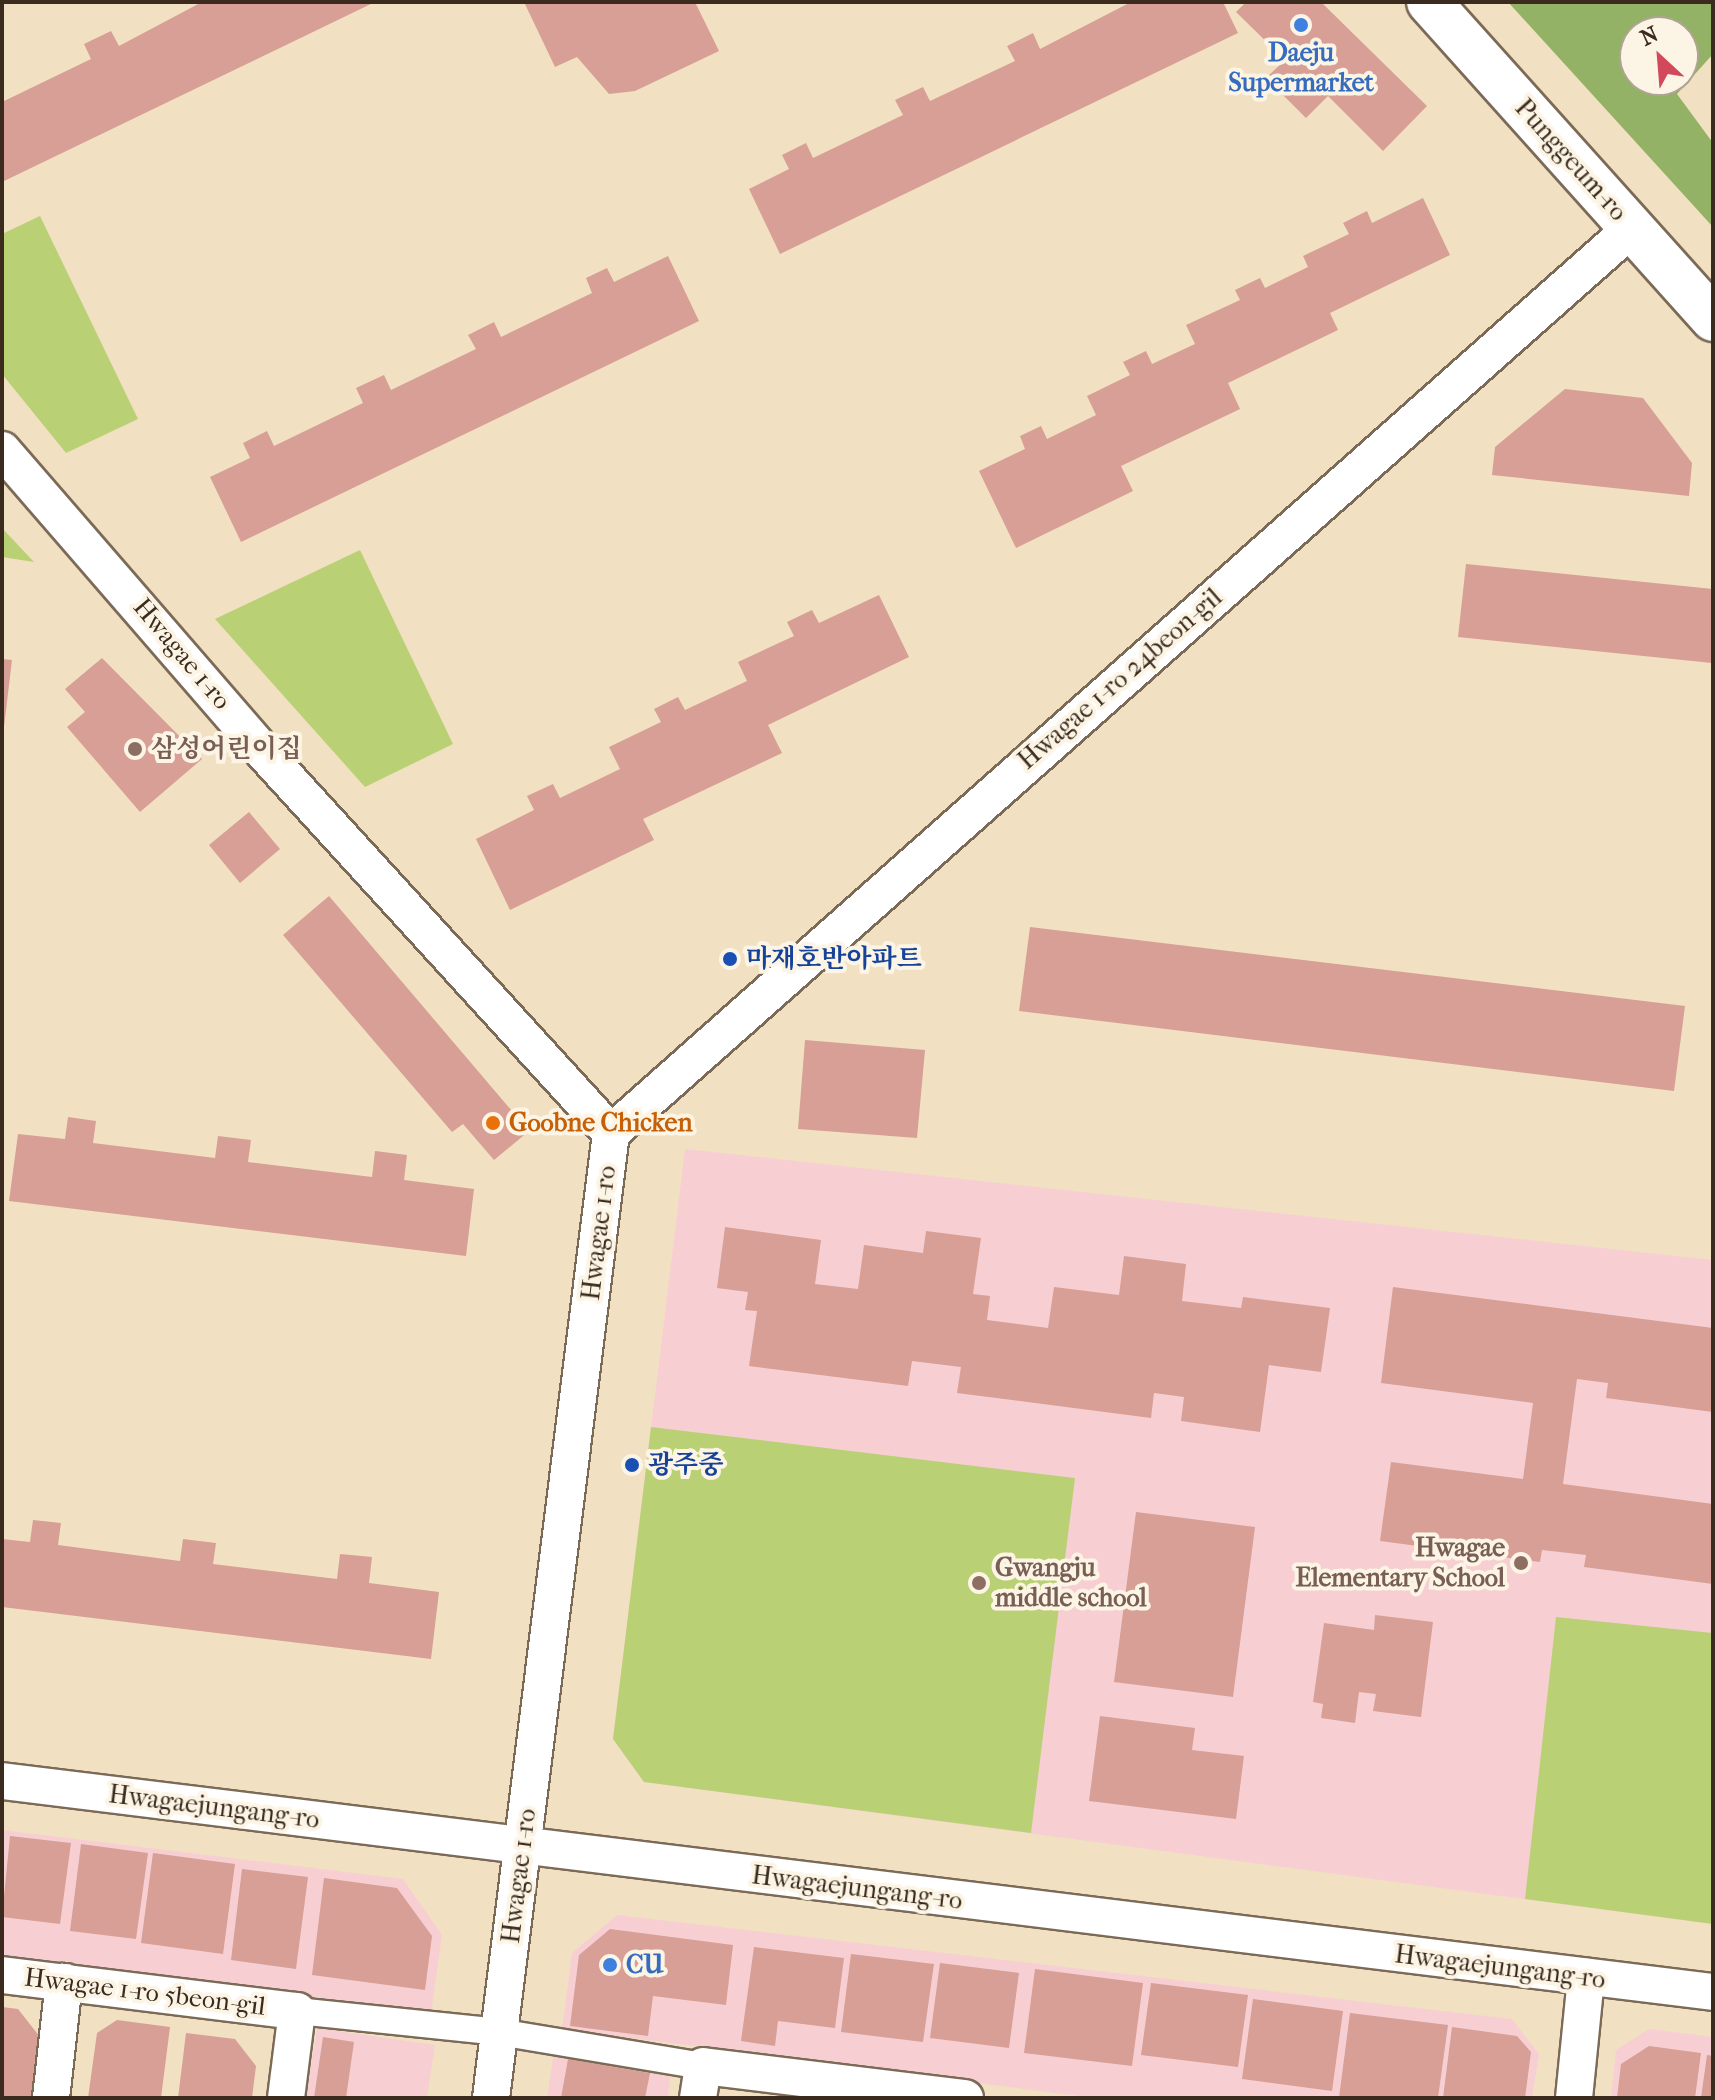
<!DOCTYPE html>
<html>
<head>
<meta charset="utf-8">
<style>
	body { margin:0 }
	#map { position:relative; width:1715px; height:2100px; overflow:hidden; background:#f2e0c2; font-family:"IM FELL French Canon","Noto Serif KR",serif }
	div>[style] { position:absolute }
	.built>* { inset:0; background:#f7cfd3 }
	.green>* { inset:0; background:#bad075 }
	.forest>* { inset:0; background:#93b266 }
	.building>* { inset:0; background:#d79f95 }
	.roads { filter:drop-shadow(2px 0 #7b6a57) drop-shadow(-2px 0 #7b6a57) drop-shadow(0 2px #7b6a57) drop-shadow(0 -2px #7b6a57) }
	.pedestrian>* { height:26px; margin:-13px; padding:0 13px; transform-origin:13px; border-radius:13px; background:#fff }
	.minor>* { height:36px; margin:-18px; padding:0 18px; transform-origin:18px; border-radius:18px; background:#fff }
	.tertiary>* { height:44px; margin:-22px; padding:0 22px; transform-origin:22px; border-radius:22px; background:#fff }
	.dots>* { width:22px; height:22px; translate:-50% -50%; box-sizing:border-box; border:4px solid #fcf5e5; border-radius:50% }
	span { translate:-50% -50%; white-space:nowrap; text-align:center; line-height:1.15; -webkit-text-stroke:8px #fcf5e5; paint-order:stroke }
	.shop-label { font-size:26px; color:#366cbe; font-weight:700 }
	.left { translate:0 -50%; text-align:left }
	.street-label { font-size:26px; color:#3b2a1e }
	.education-label { font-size:26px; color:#785e54; font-weight:700 }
	.right { translate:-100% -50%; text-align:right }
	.transit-label { font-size:26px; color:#164399; font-weight:700 }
	.food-label { font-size:26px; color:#c56008; font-weight:700 }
	.frame { position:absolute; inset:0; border:4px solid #3b2a1e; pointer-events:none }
	.north { position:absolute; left:1619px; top:16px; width:80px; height:80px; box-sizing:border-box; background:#fcf5e5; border:2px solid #afa495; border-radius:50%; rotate:334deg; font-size:22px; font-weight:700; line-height:32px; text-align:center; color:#3b2a1e }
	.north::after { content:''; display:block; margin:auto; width:28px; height:36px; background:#d1495b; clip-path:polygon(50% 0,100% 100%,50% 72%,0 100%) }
</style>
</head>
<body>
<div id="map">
	<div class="built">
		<div style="clip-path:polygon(685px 1149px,1713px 1260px,1713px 1924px,644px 1782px,613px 1739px)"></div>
		<div style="clip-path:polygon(2px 1830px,403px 1879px,442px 1935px,431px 2014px,2px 1958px)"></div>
		<div style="clip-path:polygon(617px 1915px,1512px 2019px,1539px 2054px,1532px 2098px,1094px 2098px,562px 2029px,572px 1953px)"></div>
		<div style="clip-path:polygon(317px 2028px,435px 2045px,427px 2098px,306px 2098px)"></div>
		<div style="clip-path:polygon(1649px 2029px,1713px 2037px,1713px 2098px,1611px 2098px,1616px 2050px)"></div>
		<div style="clip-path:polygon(554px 2051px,671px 2070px,668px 2098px,547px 2098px)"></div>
	</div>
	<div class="green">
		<div style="clip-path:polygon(40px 216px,138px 419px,66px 453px,2px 374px,2px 234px)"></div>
		<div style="clip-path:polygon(2px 528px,34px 562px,2px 557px)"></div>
		<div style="clip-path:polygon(360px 550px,453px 744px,365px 787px,215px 619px)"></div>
		<div style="clip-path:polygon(651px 1427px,1075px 1478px,1031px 1833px,644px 1782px,613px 1739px)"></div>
		<div style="clip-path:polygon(1556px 1617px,1713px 1633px,1713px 1924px,1525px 1899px)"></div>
	</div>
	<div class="forest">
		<div style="clip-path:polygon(evenodd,1508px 2px,1713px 2px,1713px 54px,1677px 94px,1713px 143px,1713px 227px,1508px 2px,1635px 32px,1683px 32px,1683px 80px,1635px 80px,1635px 32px)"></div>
	</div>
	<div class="building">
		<div style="clip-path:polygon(202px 2px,375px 2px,2px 182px,2px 102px,91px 59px,84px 44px,111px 31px,119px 46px)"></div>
		<div style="clip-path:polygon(524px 2px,695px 2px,719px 51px,635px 91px,609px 94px,577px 57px,555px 67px)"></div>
		<div style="clip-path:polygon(1131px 2px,1223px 2px,1238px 33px,780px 254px,749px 189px,789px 169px,782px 155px,806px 143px,813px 158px,903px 115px,895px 100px,923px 87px,930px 101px,1015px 61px,1007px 46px,1033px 33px,1040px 49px)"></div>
		<div style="clip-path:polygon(1246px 2px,1321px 2px,1427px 106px,1383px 151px,1328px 96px,1306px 118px,1266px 78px,1285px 60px,1236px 12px)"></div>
		<div style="clip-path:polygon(1423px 198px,1450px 255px,1330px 313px,1338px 330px,1228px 383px,1240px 409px,1121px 466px,1133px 491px,1016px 548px,979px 471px,1025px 449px,1020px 436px,1041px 426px,1047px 439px,1096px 415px,1087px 396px,1130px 375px,1123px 362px,1146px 351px,1152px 364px,1195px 344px,1186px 325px,1240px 300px,1235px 290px,1260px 278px,1265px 288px,1308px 267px,1303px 256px,1349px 234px,1343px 223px,1367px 211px,1372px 223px)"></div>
		<div style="clip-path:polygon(668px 256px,699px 321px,241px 542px,210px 477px,250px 458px,243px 443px,267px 431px,274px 446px,363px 403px,356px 388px,384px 375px,391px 390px,476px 349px,468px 335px,494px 322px,501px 337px,592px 293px,586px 278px,607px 268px,614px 282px)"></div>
		<div style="clip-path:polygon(1565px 389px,1643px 398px,1692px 463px,1689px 496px,1492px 475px,1495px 447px)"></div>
		<div style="clip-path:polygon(1466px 564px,1713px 589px,1712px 663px,1458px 637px)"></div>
		<div style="clip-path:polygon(879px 595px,909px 657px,768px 725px,782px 753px,643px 819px,654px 840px,510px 910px,476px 839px,534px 810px,527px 796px,553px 784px,560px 798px,620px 769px,609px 747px,661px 722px,654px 709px,678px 697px,685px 710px,747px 681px,738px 662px,794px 636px,787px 622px,812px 610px,819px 623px)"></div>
		<div style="clip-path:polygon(102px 658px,202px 759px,140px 812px,67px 727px,85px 712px,65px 689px)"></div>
		<div style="clip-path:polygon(2px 659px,12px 660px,4px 727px,2px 726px)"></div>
		<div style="clip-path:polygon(249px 812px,280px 849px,240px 883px,209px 845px)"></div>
		<div style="clip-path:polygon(329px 896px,529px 1131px,494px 1160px,463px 1124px,452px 1132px,283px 935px)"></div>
		<div style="clip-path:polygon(1030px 927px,1685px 1006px,1674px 1091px,1019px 1011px)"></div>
		<div style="clip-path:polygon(805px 1040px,925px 1050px,917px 1138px,798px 1129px)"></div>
		<div style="clip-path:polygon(68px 1117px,96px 1121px,93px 1143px,215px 1158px,218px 1136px,251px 1140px,248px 1162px,372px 1177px,375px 1151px,407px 1155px,404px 1180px,474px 1189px,466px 1256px,9px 1201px,18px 1134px,65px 1139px)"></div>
		<div style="clip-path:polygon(725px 1227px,821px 1240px,815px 1284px,858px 1289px,864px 1245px,923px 1253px,926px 1231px,981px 1238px,973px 1294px,990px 1296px,987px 1320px,1048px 1328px,1054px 1287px,1119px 1295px,1124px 1256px,1186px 1264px,1182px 1301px,1241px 1308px,1243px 1297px,1330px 1308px,1321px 1372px,1269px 1365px,1260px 1432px,1181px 1421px,1184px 1397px,1154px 1393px,1151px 1418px,957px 1393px,961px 1367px,912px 1361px,908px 1386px,749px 1366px,757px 1311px,745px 1310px,748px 1292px,717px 1288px)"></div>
		<div style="clip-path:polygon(1393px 1287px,1713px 1328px,1713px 1412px,1606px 1398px,1608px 1383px,1577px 1379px,1563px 1484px,1713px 1504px,1713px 1584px,1584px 1567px,1586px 1555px,1542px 1550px,1540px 1562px,1380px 1541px,1391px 1462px,1523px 1479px,1533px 1403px,1381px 1383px)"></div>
		<div style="clip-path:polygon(1136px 1512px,1255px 1527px,1233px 1697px,1114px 1682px)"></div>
		<div style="clip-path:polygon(33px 1520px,61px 1523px,58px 1545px,180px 1561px,183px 1539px,216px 1543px,213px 1564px,337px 1579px,340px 1554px,372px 1557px,369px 1583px,439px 1592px,431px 1659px,2px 1607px,2px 1539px,30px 1542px)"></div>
		<div style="clip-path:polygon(1375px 1615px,1433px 1622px,1421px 1717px,1373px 1711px,1376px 1694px,1359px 1692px,1355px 1723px,1321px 1718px,1323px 1704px,1313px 1702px,1324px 1623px,1374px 1630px)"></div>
		<div style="clip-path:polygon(1100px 1716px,1195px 1728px,1192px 1750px,1244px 1756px,1236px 1819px,1089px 1801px)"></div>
		<div style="clip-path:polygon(10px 1836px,71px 1843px,60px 1924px,2px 1917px)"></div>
		<div style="clip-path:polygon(81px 1844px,148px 1853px,136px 1939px,70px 1931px)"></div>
		<div style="clip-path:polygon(153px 1853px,235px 1864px,223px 1954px,141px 1943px)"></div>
		<div style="clip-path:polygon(242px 1869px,308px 1877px,296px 1969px,231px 1960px)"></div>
		<div style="clip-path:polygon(324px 1878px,397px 1888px,432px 1936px,425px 1990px,312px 1975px)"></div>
		<div style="clip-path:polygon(610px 1929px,733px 1945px,726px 2005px,653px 1996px,648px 2036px,570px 2026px,579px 1955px)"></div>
		<div style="clip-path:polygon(754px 1947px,844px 1958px,835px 2028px,778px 2021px,775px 2046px,741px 2041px)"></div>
		<div style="clip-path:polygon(851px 1954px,934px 1964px,923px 2042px,841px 2032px)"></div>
		<div style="clip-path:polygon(940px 1963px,1019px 1973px,1009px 2048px,930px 2038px)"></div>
		<div style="clip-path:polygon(1035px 1969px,1143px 1983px,1132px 2066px,1024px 2053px)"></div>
		<div style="clip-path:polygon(1151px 1983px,1248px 1995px,1238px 2067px,1141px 2055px)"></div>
		<div style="clip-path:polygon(1253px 1999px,1343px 2011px,1332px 2091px,1242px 2079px)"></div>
		<div style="clip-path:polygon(2px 2007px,18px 2009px,40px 2037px,32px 2098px,2px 2098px)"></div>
		<div style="clip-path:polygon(1350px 2013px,1448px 2025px,1438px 2098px,1339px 2098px)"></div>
		<div style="clip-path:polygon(117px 2020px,170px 2027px,161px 2098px,88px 2098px,97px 2033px)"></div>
		<div style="clip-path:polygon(1452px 2027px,1517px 2036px,1531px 2052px,1525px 2098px,1443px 2098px)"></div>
		<div style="clip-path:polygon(186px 2033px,235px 2039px,256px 2066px,252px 2098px,178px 2098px)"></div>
		<div style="clip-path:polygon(323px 2037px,354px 2042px,346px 2098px,314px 2098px)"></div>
		<div style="clip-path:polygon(1649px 2046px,1701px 2053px,1695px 2098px,1617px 2098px,1621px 2064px)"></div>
		<div style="clip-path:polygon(1707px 2055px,1713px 2056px,1713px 2098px,1701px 2098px)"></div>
		<div style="clip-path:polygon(568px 2059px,650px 2073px,645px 2098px,561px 2098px)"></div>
	</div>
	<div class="roads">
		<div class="pedestrian">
			<div style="left:297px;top:2011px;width:203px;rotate:5.9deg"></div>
			<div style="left:499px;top:2032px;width:207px;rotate:9.5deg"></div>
		</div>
		<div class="minor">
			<div style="left:2px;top:450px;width:402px;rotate:49.1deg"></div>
			<div style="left:265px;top:754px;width:513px;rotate:47.61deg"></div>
			<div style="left:611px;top:1133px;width:972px;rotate:97.09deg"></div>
			<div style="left:611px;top:1133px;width:1364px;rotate:-41.55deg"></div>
			<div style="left:2px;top:1781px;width:1724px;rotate:7.03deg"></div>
			<div style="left:2px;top:1975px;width:297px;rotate:7deg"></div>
			<div style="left:297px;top:2011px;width:88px;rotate:97.2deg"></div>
			<div style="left:51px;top:2098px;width:117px;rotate:-83.6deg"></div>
			<div style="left:698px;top:2098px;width:32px;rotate:-81deg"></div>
			<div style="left:703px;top:2066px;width:264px;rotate:7deg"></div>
			<div style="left:1574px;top:2098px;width:122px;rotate:-84.3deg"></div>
		</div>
		<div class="tertiary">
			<div style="left:1429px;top:2px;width:426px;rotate:48.1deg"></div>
		</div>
	</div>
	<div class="dots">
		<div style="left:1301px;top:25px;background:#3f7fe0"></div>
		<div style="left:135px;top:749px;background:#8d6e63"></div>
		<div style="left:730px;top:959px;background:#1a4fb4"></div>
		<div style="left:493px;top:1123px;background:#e8710a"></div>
		<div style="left:632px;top:1465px;background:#1a4fb4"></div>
		<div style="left:1521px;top:1563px;background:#8d6e63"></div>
		<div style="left:979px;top:1583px;background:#8d6e63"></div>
		<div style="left:610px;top:1965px;background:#3f7fe0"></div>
	</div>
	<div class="shop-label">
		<span style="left:1301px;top:68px">Daeju<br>Supermarket</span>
		<span class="left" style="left:626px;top:1965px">CU</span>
	</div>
	<div class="street-label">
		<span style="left:1571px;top:160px;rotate:48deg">Punggeum-ro</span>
		<span style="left:182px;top:654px;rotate:50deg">Hwagae 1-ro</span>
		<span style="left:1120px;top:679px;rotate:-41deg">Hwagae 1-ro 24beon-gil</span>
		<span style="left:599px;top:1233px;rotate:-83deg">Hwagae 1-ro</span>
		<span style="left:214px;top:1807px;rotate:7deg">Hwagaejungang-ro</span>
		<span style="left:519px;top:1876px;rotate:-83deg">Hwagae 1-ro</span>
		<span style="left:857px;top:1888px;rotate:7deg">Hwagaejungang-ro</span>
		<span style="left:1500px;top:1967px;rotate:7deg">Hwagaejungang-ro</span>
		<span style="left:145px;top:1992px;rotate:7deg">Hwagae 1-ro 5beon-gil</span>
	</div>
	<div class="education-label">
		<span class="left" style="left:151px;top:749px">삼성어린이집</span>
		<span class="right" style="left:1505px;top:1563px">Hwagae<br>Elementary School</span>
		<span class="left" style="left:995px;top:1583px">Gwangju<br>middle school</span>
	</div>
	<div class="transit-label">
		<span class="left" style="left:746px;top:959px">마재호반아파트</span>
		<span class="left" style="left:648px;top:1465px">광주중</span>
	</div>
	<div class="food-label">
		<span class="left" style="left:509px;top:1123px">Goobne Chicken</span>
	</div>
	<div class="frame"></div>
	<div class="north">N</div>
</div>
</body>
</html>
